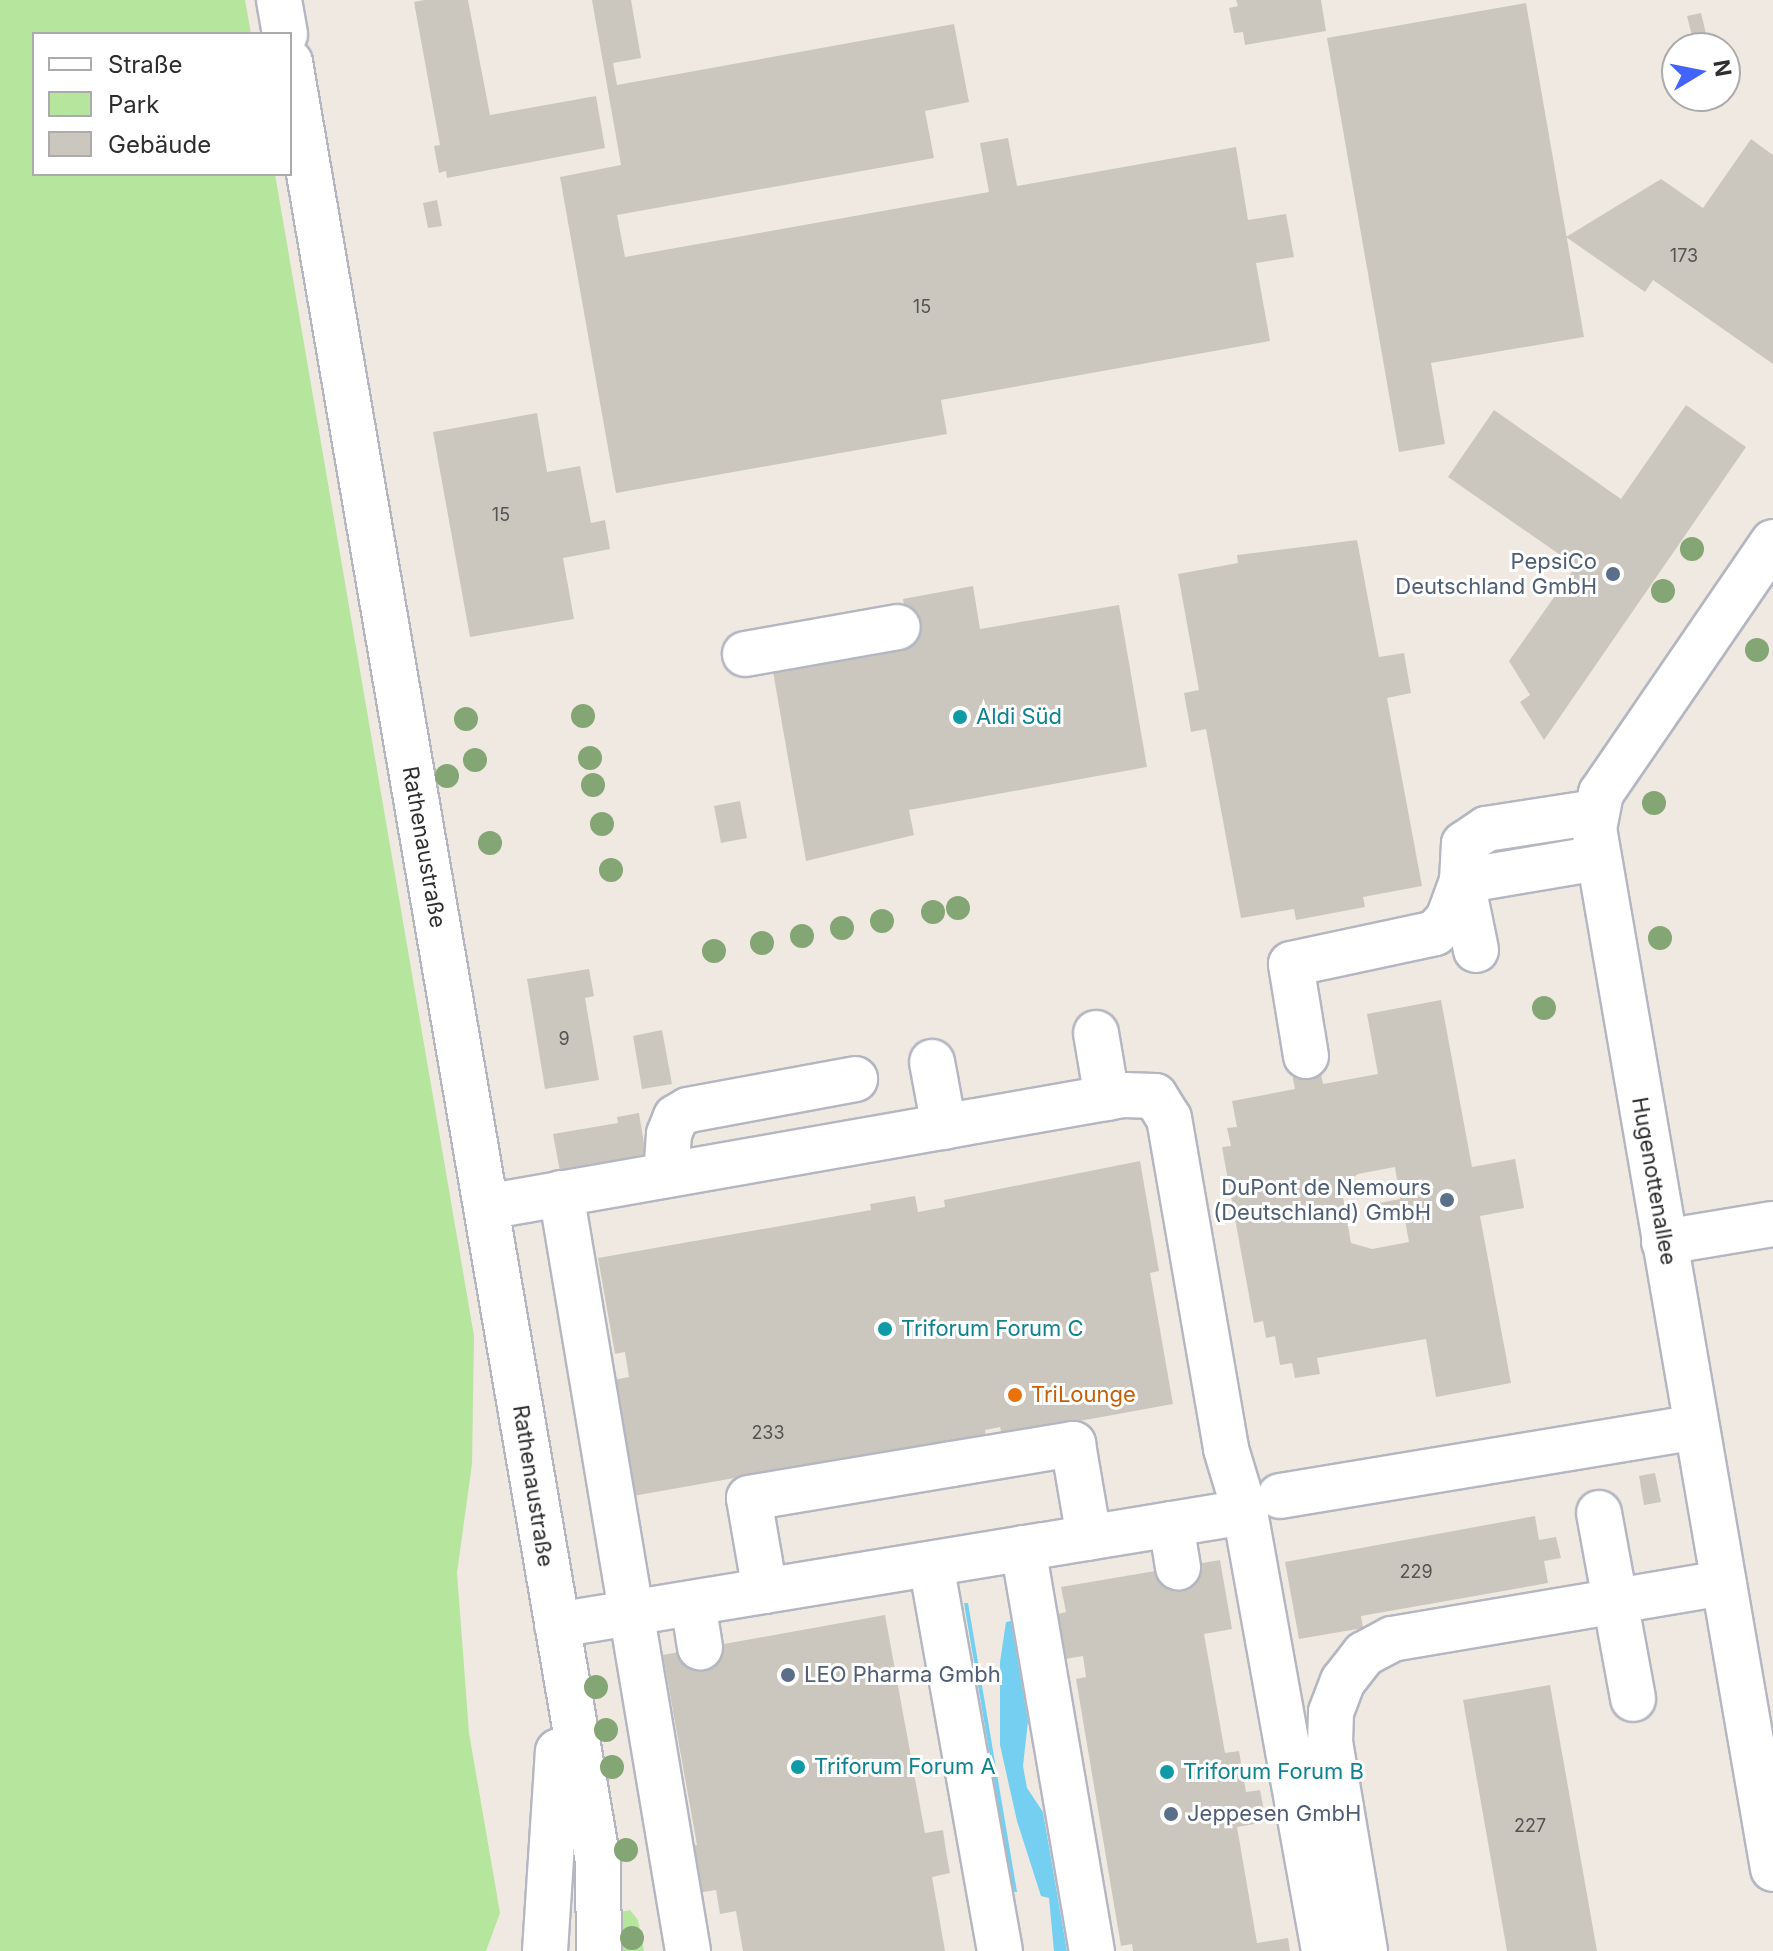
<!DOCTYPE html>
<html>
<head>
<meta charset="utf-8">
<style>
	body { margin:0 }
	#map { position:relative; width:1773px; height:1951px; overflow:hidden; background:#efe9e1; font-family:Inter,sans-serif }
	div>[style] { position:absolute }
	.green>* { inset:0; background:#b6e59e }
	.water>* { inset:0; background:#75cff0 }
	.building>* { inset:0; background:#cbc7bf }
	.roads { filter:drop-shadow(2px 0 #b4b7c1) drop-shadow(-2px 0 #b4b7c1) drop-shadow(0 2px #b4b7c1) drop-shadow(0 -2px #b4b7c1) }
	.minor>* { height:44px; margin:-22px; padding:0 22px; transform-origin:22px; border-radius:22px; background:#fff }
	.trees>* { width:24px; height:24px; margin:-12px; border-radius:50%; background:#84a574 }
	.dots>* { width:22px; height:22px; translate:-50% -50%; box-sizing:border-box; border:4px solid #fff; border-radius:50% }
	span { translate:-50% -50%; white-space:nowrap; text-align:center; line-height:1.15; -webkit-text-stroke:6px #fff; paint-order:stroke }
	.number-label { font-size:18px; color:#555452 }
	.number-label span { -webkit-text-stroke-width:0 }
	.service-label { font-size:22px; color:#4e5e75 }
	.right { translate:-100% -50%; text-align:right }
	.left { translate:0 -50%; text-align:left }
	.culture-label { font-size:22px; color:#0d838f }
	.street-label { font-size:22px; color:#2e2e2e }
	.food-label { font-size:22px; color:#c56008 }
	.legend { position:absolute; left:32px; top:32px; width:260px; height:144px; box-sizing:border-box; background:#fff; border:2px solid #ababab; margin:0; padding:10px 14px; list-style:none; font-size:24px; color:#2e2e2e }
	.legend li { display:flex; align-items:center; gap:16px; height:40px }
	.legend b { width:40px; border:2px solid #ababab }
	.north { position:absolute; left:1661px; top:32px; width:80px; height:80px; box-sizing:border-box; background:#fff; border:2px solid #ababab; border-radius:50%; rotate:80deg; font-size:22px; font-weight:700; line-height:32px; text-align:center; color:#2e2e2e }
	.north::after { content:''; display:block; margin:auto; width:28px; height:36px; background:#4264fb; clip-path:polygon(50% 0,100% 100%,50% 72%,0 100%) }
</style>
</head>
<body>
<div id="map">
	<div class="green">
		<div style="clip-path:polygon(0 0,245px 0,251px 34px,34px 34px,34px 174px,275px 174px,474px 1336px,472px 1464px,457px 1573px,469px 1733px,500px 1913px,486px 1951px,0 1951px)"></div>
		<div style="clip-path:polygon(630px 1910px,638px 1920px,644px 1951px,617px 1951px,620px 1912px)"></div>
	</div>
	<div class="water">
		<div style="clip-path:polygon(964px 1603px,968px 1603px,1017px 1892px,1013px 1892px)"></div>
		<div style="clip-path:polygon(1011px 1621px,1028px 1721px,1023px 1766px,1027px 1788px,1043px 1812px,1067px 1951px,1054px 1951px,1049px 1898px,1041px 1896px,1017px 1821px,1000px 1745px,1000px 1662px,1006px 1622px)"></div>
	</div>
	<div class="building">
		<div style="clip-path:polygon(424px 0,468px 0,490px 115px,596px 96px,605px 148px,447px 178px,446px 171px,439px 173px,434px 146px,440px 145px,414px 2px)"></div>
		<div style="clip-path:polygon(592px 0,631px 0,641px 58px,613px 63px,617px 85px,954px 24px,969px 102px,925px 111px,934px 158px,617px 215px,625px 257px,989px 192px,980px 143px,1008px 138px,1017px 186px,1236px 147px,1248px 220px,1286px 214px,1294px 257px,1256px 263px,1270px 341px,941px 400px,947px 434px,616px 493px,560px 177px,621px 165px)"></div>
		<div style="clip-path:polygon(1236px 0,1321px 0,1326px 31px,1245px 45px,1243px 32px,1234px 33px,1229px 8px,1238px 6px)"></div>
		<div style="clip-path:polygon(1526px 3px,1584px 337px,1431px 363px,1445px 444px,1399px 452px,1327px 38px)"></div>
		<div style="clip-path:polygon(1701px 13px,1709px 46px,1695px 48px,1687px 16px)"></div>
		<div style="clip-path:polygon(1751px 139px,1773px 155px,1773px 364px,1653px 280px,1645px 292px,1566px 237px,1661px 179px,1703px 208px)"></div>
		<div style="clip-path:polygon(437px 200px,442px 226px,428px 228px,423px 203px)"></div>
		<div style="clip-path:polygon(1686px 405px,1746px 447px,1544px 740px,1520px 702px,1530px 695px,1509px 661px,1576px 566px,1448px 477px,1494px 410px,1621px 499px)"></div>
		<div style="clip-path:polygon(537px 413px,547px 472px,580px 466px,591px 523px,605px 520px,610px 549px,563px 558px,574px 619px,470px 637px,433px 432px)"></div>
		<div style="clip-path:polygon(1357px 540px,1379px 657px,1404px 653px,1411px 693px,1387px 698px,1422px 886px,1363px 897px,1365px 907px,1296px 920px,1294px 909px,1241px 918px,1206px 729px,1191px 732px,1184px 693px,1199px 690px,1178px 574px,1238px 563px,1237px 555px)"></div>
		<div style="clip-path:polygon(973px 586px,980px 629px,1119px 605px,1147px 767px,909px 810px,914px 835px,806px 861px,772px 666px,911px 641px,903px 599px)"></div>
		<div style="clip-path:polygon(740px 801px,747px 838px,721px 843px,714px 806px)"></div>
		<div style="clip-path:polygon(589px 969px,594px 996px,585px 998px,599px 1080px,545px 1089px,527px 979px)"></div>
		<div style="clip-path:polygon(evenodd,1441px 1000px,1472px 1167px,1515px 1159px,1524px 1208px,1480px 1216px,1511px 1383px,1436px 1397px,1426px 1339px,1317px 1358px,1320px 1374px,1295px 1378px,1292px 1363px,1280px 1365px,1275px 1336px,1266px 1338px,1263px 1321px,1254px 1323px,1222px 1147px,1231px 1146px,1227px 1128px,1237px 1127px,1232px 1101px,1295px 1089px,1292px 1073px,1320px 1068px,1323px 1084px,1378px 1074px,1367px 1014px,1441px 1000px,1395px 1167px,1400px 1199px,1369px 1205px,1372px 1221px,1404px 1215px,1409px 1242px,1372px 1249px,1351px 1243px,1341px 1186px,1358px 1174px,1395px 1167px)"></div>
		<div style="clip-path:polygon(662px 1030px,672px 1084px,642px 1089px,633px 1036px)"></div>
		<div style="clip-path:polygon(639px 1113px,647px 1162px,561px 1177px,553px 1134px,618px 1123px,617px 1117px)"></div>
		<div style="clip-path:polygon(1140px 1161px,1159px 1271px,1150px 1273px,1173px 1404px,1002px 1435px,1000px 1427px,985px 1430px,988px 1447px,915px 1451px,914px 1446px,633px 1496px,613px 1380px,629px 1377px,625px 1352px,615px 1354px,598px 1258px,871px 1210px,870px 1204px,915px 1196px,918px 1212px,945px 1207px,944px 1200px)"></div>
		<div style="clip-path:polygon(1655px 1473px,1661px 1502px,1644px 1505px,1639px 1476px)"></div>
		<div style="clip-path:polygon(1535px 1516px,1539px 1540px,1556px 1537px,1561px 1558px,1544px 1561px,1548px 1583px,1361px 1616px,1363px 1628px,1299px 1639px,1285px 1562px)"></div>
		<div style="clip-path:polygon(1220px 1560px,1232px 1629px,1204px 1634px,1225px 1753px,1239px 1751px,1246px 1792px,1260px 1790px,1266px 1822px,1237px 1827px,1257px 1943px,1288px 1938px,1290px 1951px,1133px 1951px,1132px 1944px,1121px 1946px,1076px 1679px,1086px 1677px,1083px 1656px,1065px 1659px,1058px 1614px,1066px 1612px,1061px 1587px)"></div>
		<div style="clip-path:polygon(885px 1615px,925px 1833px,943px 1830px,946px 1851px,950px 1873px,932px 1877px,945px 1951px,743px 1951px,736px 1911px,720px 1914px,716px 1890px,697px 1893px,689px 1846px,697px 1845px,663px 1655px)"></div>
		<div style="clip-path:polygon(1550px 1685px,1597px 1951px,1507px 1951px,1463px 1700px)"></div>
	</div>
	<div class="roads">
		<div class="minor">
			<div style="left:279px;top:0;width:35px;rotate:80deg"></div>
			<div style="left:290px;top:62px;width:1826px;rotate:80.29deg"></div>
			<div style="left:598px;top:1862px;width:89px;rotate:89.4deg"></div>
			<div style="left:1773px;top:542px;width:304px;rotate:124.4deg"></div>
			<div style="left:1601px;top:793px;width:36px;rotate:101deg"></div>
			<div style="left:1594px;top:828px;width:1056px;rotate:80.24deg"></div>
			<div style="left:745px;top:654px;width:155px;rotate:-10deg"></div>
			<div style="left:1476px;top:950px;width:70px;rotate:-101.5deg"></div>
			<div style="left:1462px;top:881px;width:37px;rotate:-87deg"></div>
			<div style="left:1464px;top:844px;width:27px;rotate:-34deg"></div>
			<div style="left:1486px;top:829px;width:111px;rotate:-8.8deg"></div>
			<div style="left:1096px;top:1033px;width:66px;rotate:80.4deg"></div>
			<div style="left:1306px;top:1056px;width:93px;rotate:-99.3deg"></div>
			<div style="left:1291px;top:964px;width:147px;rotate:-12.1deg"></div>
			<div style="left:1435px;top:933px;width:19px;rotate:-47deg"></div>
			<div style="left:1448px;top:919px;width:40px;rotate:-69.8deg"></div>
			<div style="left:1462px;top:881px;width:138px;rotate:-9.6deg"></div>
			<div style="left:932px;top:1062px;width:66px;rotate:79.5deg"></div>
			<div style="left:666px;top:1175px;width:41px;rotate:-85.8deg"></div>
			<div style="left:669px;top:1134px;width:18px;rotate:-68deg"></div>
			<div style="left:676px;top:1117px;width:14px;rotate:-30deg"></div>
			<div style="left:688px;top:1110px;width:170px;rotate:-10.5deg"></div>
			<div style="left:561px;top:1193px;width:769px;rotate:80.49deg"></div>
			<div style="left:486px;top:1207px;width:648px;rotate:-9.96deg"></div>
			<div style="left:1124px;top:1095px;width:31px;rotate:2deg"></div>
			<div style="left:1155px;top:1096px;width:26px;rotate:58deg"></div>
			<div style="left:1169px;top:1118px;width:336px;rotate:80.2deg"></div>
			<div style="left:1226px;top:1449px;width:66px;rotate:73.2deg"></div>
			<div style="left:1245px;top:1512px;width:446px;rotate:79.8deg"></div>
			<div style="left:1664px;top:1242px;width:110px;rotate:-9.4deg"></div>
			<div style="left:1280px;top:1496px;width:422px;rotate:-9.4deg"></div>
			<div style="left:1599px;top:1513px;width:189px;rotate:79.6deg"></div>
			<div style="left:1171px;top:1524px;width:44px;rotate:80.8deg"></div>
			<div style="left:1023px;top:1548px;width:409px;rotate:80.3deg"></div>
			<div style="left:931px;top:1564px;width:393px;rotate:79.9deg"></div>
			<div style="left:765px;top:1591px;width:94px;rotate:-99.8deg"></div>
			<div style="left:749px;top:1498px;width:206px;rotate:-9.5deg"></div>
			<div style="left:952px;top:1464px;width:123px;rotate:-9.4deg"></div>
			<div style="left:1073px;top:1444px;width:95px;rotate:80.3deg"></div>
			<div style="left:693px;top:1603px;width:45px;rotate:81deg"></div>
			<div style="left:557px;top:1625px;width:697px;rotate:-9.33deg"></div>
			<div style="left:545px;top:1951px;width:200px;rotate:-86.3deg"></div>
			<div style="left:1365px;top:1951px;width:212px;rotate:-99.5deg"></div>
			<div style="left:1330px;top:1742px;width:30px;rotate:-88deg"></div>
			<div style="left:1331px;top:1712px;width:33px;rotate:-69deg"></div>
			<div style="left:1343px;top:1681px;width:34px;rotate:-52deg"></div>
			<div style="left:1364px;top:1654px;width:32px;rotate:-28deg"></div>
			<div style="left:1392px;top:1639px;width:336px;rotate:-9.6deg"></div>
		</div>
	</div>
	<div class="trees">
		<div style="left:1692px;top:549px"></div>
		<div style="left:1663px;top:591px"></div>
		<div style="left:1757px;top:650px"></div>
		<div style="left:583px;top:716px"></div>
		<div style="left:466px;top:719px"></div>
		<div style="left:590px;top:758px"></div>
		<div style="left:475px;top:760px"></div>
		<div style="left:447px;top:776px"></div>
		<div style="left:593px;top:785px"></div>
		<div style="left:1654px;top:803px"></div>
		<div style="left:602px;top:824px"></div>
		<div style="left:490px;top:843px"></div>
		<div style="left:611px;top:870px"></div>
		<div style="left:958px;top:908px"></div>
		<div style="left:933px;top:912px"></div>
		<div style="left:882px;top:921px"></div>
		<div style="left:842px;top:928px"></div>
		<div style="left:802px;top:936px"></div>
		<div style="left:1660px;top:938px"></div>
		<div style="left:762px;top:943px"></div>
		<div style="left:714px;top:951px"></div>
		<div style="left:1544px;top:1008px"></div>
		<div style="left:596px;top:1687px"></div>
		<div style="left:606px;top:1730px"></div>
		<div style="left:612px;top:1767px"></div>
		<div style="left:626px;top:1850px"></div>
		<div style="left:632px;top:1938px"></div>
	</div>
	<div class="dots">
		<div style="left:1613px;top:574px;background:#5c6f8a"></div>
		<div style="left:960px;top:717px;background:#0f9aa8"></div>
		<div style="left:1447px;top:1200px;background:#5c6f8a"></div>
		<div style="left:885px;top:1329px;background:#0f9aa8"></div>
		<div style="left:1015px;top:1395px;background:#e8710a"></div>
		<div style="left:788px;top:1675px;background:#5c6f8a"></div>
		<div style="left:798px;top:1767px;background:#0f9aa8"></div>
		<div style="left:1167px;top:1772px;background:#0f9aa8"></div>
		<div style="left:1171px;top:1814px;background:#5c6f8a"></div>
	</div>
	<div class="number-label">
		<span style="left:1684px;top:256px">173</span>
		<span style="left:922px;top:307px">15</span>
		<span style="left:501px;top:515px">15</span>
		<span style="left:564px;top:1039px">9</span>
		<span style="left:768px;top:1433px">233</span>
		<span style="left:1416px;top:1572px">229</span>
		<span style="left:1530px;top:1826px">227</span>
	</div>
	<div class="service-label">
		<span class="right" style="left:1597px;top:574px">PepsiCo<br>Deutschland GmbH</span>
		<span class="right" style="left:1431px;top:1200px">DuPont de Nemours<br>(Deutschland) GmbH</span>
		<span class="left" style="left:804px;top:1675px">LEO Pharma Gmbh</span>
		<span class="left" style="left:1187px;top:1814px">Jeppesen GmbH</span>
	</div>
	<div class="culture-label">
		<span class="left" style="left:976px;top:717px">Aldi Süd</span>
		<span class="left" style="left:901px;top:1329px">Triforum Forum C</span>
		<span class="left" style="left:814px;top:1767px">Triforum Forum A</span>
		<span class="left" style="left:1183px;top:1772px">Triforum Forum B</span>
	</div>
	<div class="street-label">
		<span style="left:424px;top:847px;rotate:80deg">Rathenaustraße</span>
		<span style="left:1654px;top:1181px;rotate:80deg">Hugenottenallee</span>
		<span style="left:533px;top:1486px;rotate:81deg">Rathenaustraße</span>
	</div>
	<div class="food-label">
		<span class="left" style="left:1031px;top:1395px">TriLounge</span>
	</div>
	<ul class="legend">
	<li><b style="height:10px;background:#fff"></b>Straße</li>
	<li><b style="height:22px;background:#b6e59e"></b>Park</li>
	<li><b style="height:22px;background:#cbc7bf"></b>Gebäude</li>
	</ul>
	<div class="north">N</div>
</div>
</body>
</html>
